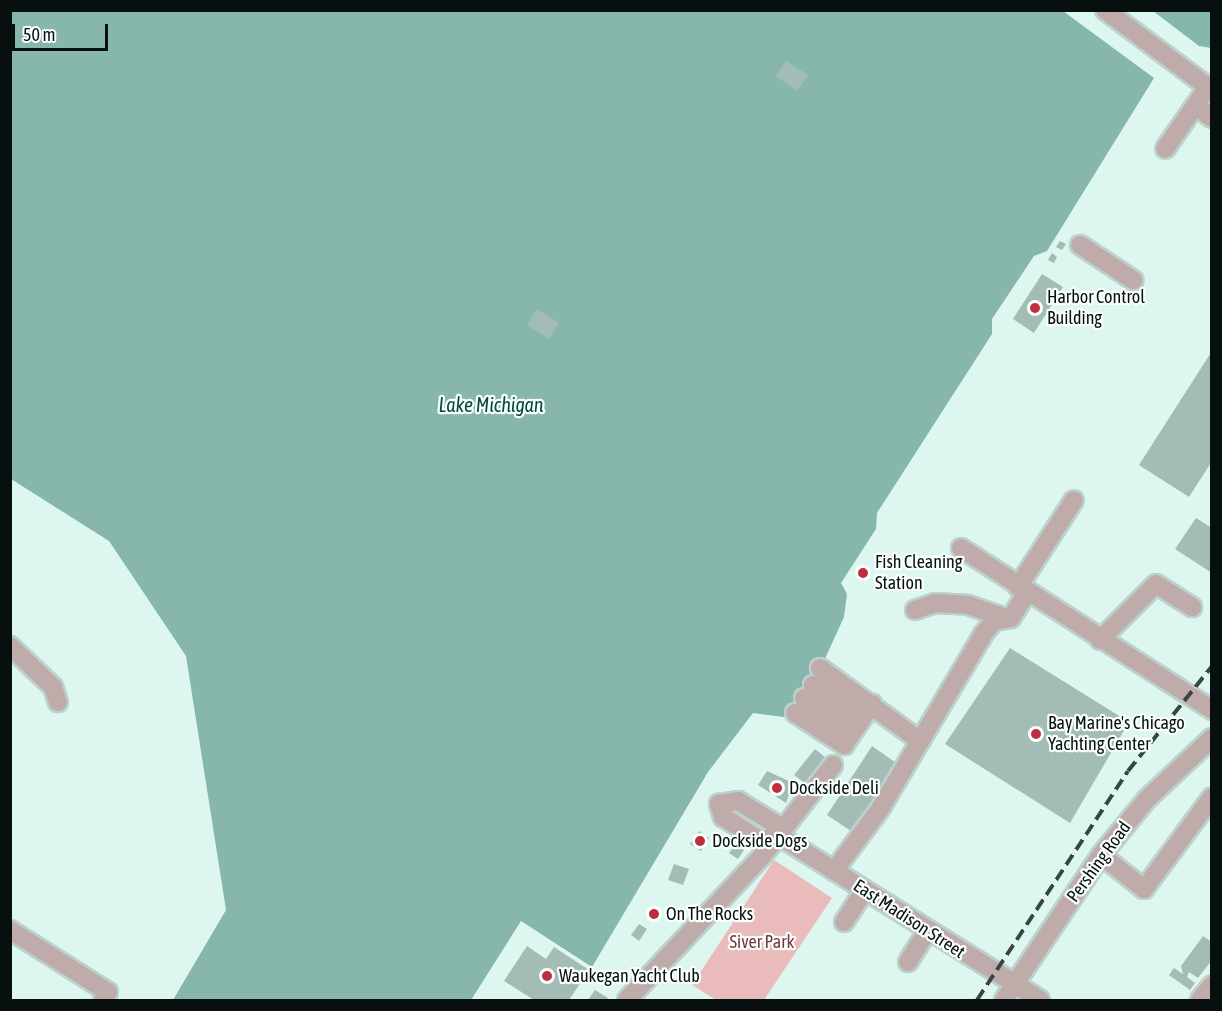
<!DOCTYPE html>
<html>
<head>
<meta charset="utf-8">
<style>
	body { margin:0 }
	#map { position:relative; width:1222px; height:1011px; overflow:hidden; background:#ddf7f0; font-family:"Asap Condensed",sans-serif }
	div>[style] { position:absolute }
	.green>* { inset:0; background:#e9bbbb }
	.water>* { inset:0; background:#87b7ac }
	.building>* { inset:0; background:#a3bcb6 }
	.roads { filter:drop-shadow(2px 0 #bbd2cc) drop-shadow(-2px 0 #bbd2cc) drop-shadow(0 2px #bbd2cc) drop-shadow(0 -2px #bbd2cc) }
	.minor>* { height:18px; margin:-9px; padding:0 9px; transform-origin:9px; border-radius:9px; background:#c0abab }
	.rail>* { height:4px; margin-top:-2px; transform-origin:0; background:repeating-linear-gradient(90deg,#384542 0 12px,transparent 0 18px) }
	.dots>* { width:16px; height:16px; translate:-50% -50%; box-sizing:border-box; border:3px solid #fafffe; border-radius:50% }
	span { translate:-50% -50%; white-space:nowrap; text-align:center; line-height:1.15; -webkit-text-stroke:4.5px #fafffe; paint-order:stroke }
	.poi-label { font-size:18px; color:#07100e }
	.left { translate:0 -50%; text-align:left }
	.street-label { font-size:18px; color:#07100e }
	.park-label { font-size:18px; color:#75393b }
	.water-label { font-size:20px; color:#00493e; font-style:italic }
	.frame { position:absolute; inset:0; border:12px solid #07100e; pointer-events:none }
	.scale { position:absolute; left:12px; top:24px; width:96px; height:27px; box-sizing:border-box; border:3px solid #07100e; border-top:0; padding-left:8px; font-size:18px; line-height:21px; white-space:nowrap; color:#07100e; -webkit-text-stroke:4px #fafffe; paint-order:stroke }
</style>
</head>
<body>
<div id="map">
	<div class="green">
		<div style="clip-path:polygon(774px 860px,832px 898px,764px 1000px,716px 1000px,692px 985px)"></div>
	</div>
	<div class="water">
		<div style="clip-path:polygon(10px 11px,1063px 11px,1154px 78px,1047px 251px,1034px 256px,992px 319px,992px 334px,877px 513px,876px 529px,841px 583px,847px 594px,844px 617px,813px 685px,791px 718px,753px 713px,708px 772px,592px 967px,521px 921px,471px 1000px,173px 1000px,226px 910px,186px 656px,109px 541px,11px 479px)"></div>
		<div style="clip-path:polygon(1153px 11px,1211px 11px,1211px 48px,1199px 46px)"></div>
	</div>
	<div class="building">
		<div style="clip-path:polygon(786px 61px,808px 75px,797px 91px,776px 76px)"></div>
		<div style="clip-path:polygon(1060px 241px,1066px 244px,1062px 250px,1056px 247px)"></div>
		<div style="clip-path:polygon(1052px 253px,1057px 257px,1054px 263px,1048px 260px)"></div>
		<div style="clip-path:polygon(1042px 274px,1063px 287px,1034px 333px,1013px 319px)"></div>
		<div style="clip-path:polygon(537px 309px,559px 323px,549px 339px,527px 325px)"></div>
		<div style="clip-path:polygon(1212px 351px,1212px 461px,1189px 497px,1139px 465px)"></div>
		<div style="clip-path:polygon(1196px 518px,1212px 528px,1212px 573px,1175px 549px)"></div>
		<div style="clip-path:polygon(861px 566px,870px 571px,865px 580px,856px 574px)"></div>
		<div style="clip-path:polygon(1010px 648px,1129px 722px,1070px 823px,945px 744px)"></div>
		<div style="clip-path:polygon(872px 746px,895px 762px,854px 833px,827px 815px)"></div>
		<div style="clip-path:polygon(815px 749px,826px 758px,806px 784px,794px 775px)"></div>
		<div style="clip-path:polygon(767px 771px,793px 783px,786px 803px,758px 785px)"></div>
		<div style="clip-path:polygon(699px 831px,709px 838px,701px 851px,690px 844px)"></div>
		<div style="clip-path:polygon(735px 845px,744px 850px,738px 859px,729px 853px)"></div>
		<div style="clip-path:polygon(674px 864px,689px 869px,683px 885px,668px 880px)"></div>
		<div style="clip-path:polygon(652px 906px,662px 913px,655px 922px,646px 916px)"></div>
		<div style="clip-path:polygon(639px 924px,647px 929px,639px 941px,631px 935px)"></div>
		<div style="clip-path:polygon(1203px 936px,1212px 942px,1212px 960px,1198px 978px,1189px 972px,1187px 977px,1195px 983px,1190px 990px,1169px 975px,1174px 968px,1183px 974px,1181px 966px)"></div>
		<div style="clip-path:polygon(527px 946px,546px 959px,554px 947px,589px 970px,569px 1000px,534px 1000px,504px 981px)"></div>
		<div style="clip-path:polygon(595px 990px,608px 998px,606px 1000px,588px 1000px)"></div>
	</div>
	<div class="roads">
		<div class="minor">
			<div style="left:1105px;top:10px;width:129px;rotate:36.8deg"></div>
			<div style="left:1208px;top:87px;width:75px;rotate:124.7deg"></div>
			<div style="left:1196px;top:106px;width:20px;rotate:37deg"></div>
			<div style="left:1080px;top:245px;width:64px;rotate:33.4deg"></div>
			<div style="left:961px;top:548px;width:299px;rotate:32.8deg"></div>
			<div style="left:1018px;top:587px;width:103px;rotate:-57.2deg"></div>
			<div style="left:915px;top:610px;width:21px;rotate:-19deg"></div>
			<div style="left:935px;top:603px;width:33px;rotate:3deg"></div>
			<div style="left:968px;top:605px;width:37px;rotate:19deg"></div>
			<div style="left:1100px;top:640px;width:79px;rotate:-45deg"></div>
			<div style="left:1156px;top:584px;width:43px;rotate:32.6deg"></div>
			<div style="left:10px;top:646px;width:59px;rotate:43.6deg"></div>
			<div style="left:53px;top:687px;width:16px;rotate:72deg"></div>
			<div style="left:820px;top:668px;width:124px;rotate:36.1deg"></div>
			<div style="left:813px;top:685px;width:59px;rotate:32.6deg"></div>
			<div style="left:804px;top:698px;width:59px;rotate:32.6deg"></div>
			<div style="left:795px;top:713px;width:59px;rotate:33.1deg"></div>
			<div style="left:844px;top:745px;width:50px;rotate:-55.7deg"></div>
			<div style="left:779px;top:836px;width:19px;rotate:164deg"></div>
			<div style="left:761px;top:841px;width:45px;rotate:-147.7deg"></div>
			<div style="left:723px;top:817px;width:14px;rotate:-107deg"></div>
			<div style="left:719px;top:804px;width:19px;rotate:-9deg"></div>
			<div style="left:738px;top:801px;width:42px;rotate:31.4deg"></div>
			<div style="left:774px;top:823px;width:14px;rotate:69deg"></div>
			<div style="left:779px;top:836px;width:308px;rotate:32.1deg"></div>
			<div style="left:1101px;top:855px;width:55px;rotate:38.3deg"></div>
			<div style="left:1144px;top:889px;width:114px;rotate:-53.5deg"></div>
			<div style="left:834px;top:871px;width:77px;rotate:-53.4deg"></div>
			<div style="left:880px;top:809px;width:204px;rotate:-59.4deg"></div>
			<div style="left:984px;top:633px;width:16px;rotate:-50deg"></div>
			<div style="left:994px;top:621px;width:17px;rotate:-10deg"></div>
			<div style="left:1011px;top:618px;width:31px;rotate:-58deg"></div>
			<div style="left:844px;top:922px;width:38px;rotate:-57deg"></div>
			<div style="left:10px;top:930px;width:116px;rotate:32.3deg"></div>
			<div style="left:108px;top:992px;width:9px;rotate:122deg"></div>
			<div style="left:908px;top:962px;width:38px;rotate:-58deg"></div>
			<div style="left:627px;top:1000px;width:199px;rotate:-46.8deg"></div>
			<div style="left:763px;top:855px;width:114px;rotate:-52.1deg"></div>
			<div style="left:1004px;top:1000px;width:174px;rotate:-56.2deg"></div>
			<div style="left:1101px;top:855px;width:72px;rotate:-50.6deg"></div>
			<div style="left:1147px;top:799px;width:89px;rotate:-43.2deg"></div>
			<div style="left:1200px;top:1000px;width:19px;rotate:-51deg"></div>
		</div>
	</div>
	<div class="rail">
		<div style="left:977px;top:1000px;width:274px;rotate:-56.6deg"></div>
		<div style="left:1128px;top:771px;width:134px;rotate:-51.3deg"></div>
	</div>
	<div class="dots">
		<div style="left:1035px;top:308px;background:#be2d40"></div>
		<div style="left:863px;top:573px;background:#be2d40"></div>
		<div style="left:1036px;top:734px;background:#be2d40"></div>
		<div style="left:777px;top:788px;background:#be2d40"></div>
		<div style="left:700px;top:841px;background:#be2d40"></div>
		<div style="left:654px;top:914px;background:#be2d40"></div>
		<div style="left:547px;top:976px;background:#be2d40"></div>
	</div>
	<div class="poi-label">
		<span class="left" style="left:1047px;top:308px">Harbor Control<br>Building</span>
		<span class="left" style="left:875px;top:573px">Fish Cleaning<br>Station</span>
		<span class="left" style="left:1048px;top:734px">Bay Marine's Chicago<br>Yachting Center</span>
		<span class="left" style="left:789px;top:788px">Dockside Deli</span>
		<span class="left" style="left:712px;top:841px">Dockside Dogs</span>
		<span class="left" style="left:666px;top:914px">On The Rocks</span>
		<span class="left" style="left:559px;top:976px">Waukegan Yacht Club</span>
	</div>
	<div class="street-label">
		<span style="left:1099px;top:862px;rotate:-54deg">Pershing Road</span>
		<span style="left:909px;top:919px;rotate:33deg">East Madison Street</span>
	</div>
	<div class="park-label">
		<span style="left:762px;top:942px">Siver Park</span>
	</div>
	<div class="water-label">
		<span style="left:491px;top:404px">Lake Michigan</span>
	</div>
	<div class="frame"></div>
	<div class="scale">50 m</div>
</div>
</body>
</html>
